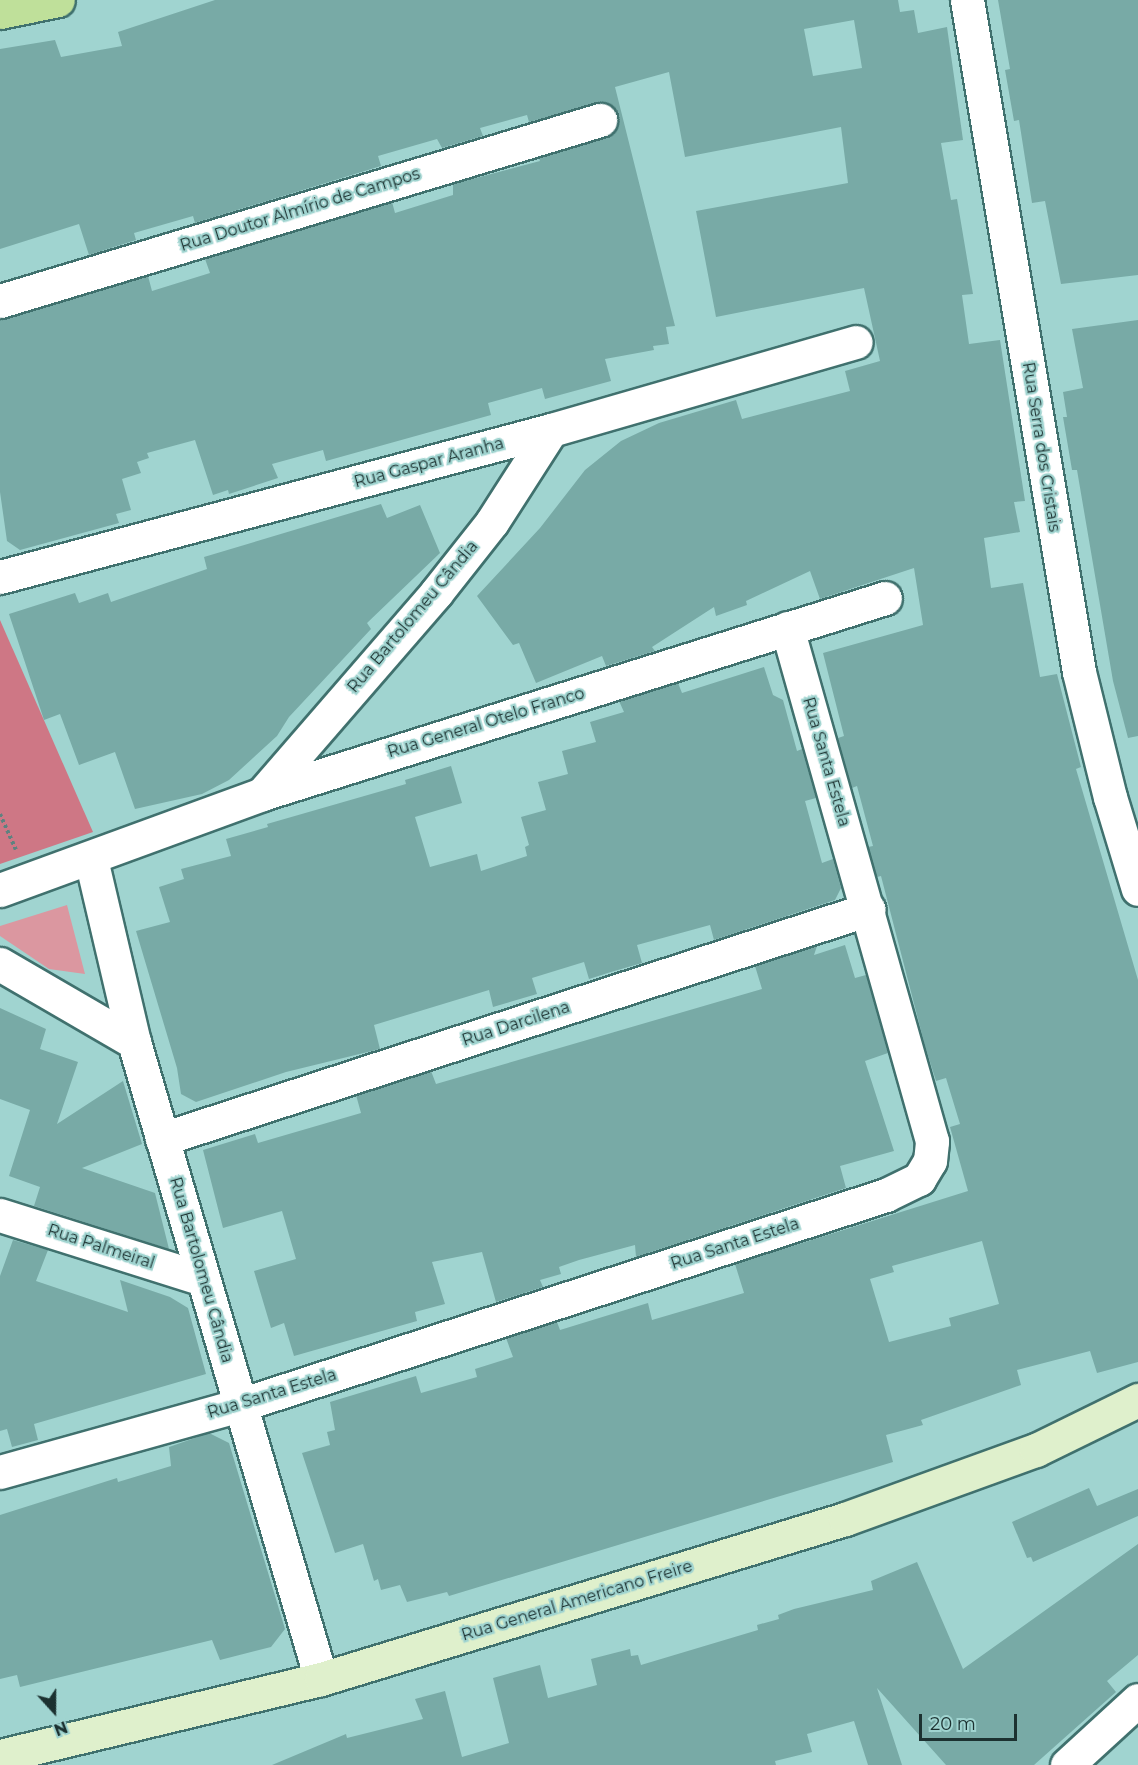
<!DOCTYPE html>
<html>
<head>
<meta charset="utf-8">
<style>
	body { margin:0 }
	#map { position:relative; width:1138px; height:1765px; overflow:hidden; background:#a0d4d0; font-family:Montserrat,sans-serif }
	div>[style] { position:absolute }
	.green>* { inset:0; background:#db97a0 }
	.forest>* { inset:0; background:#ce7785 }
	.building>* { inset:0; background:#78aaa6 }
	.path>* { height:4px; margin-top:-2px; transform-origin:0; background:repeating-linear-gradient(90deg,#5e8280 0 3px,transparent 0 6px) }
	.roads { filter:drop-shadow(2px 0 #40716e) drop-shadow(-2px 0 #40716e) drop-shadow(0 2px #40716e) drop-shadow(0 -2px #40716e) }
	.minor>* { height:33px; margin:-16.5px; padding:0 16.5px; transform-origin:16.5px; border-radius:16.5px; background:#fff }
	.secondary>* { height:33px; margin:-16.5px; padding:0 16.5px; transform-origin:16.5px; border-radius:16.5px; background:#dff0cc }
	.primary>* { height:33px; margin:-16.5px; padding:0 16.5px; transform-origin:16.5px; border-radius:16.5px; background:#bfe09a }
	span { translate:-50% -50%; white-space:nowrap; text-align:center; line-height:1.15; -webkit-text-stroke:4.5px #a0d4d0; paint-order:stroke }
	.street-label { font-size:16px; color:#1c3130 }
	.north { position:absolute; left:24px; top:1681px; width:60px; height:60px; -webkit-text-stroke:4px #a0d4d0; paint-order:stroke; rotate:159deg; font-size:16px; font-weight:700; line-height:24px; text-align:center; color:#1c3130 }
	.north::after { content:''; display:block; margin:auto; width:21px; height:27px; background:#1c3130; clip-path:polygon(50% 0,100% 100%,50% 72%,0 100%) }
	.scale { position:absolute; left:919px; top:1714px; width:98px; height:27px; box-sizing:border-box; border:3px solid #1c3130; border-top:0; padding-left:8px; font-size:18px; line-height:21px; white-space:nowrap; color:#1c3130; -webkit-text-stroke:4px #a0d4d0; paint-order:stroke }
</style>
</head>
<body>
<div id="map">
	<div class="green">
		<div style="clip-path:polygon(67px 905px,85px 974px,49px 969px,0 936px,0 926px)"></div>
	</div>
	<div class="forest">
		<div style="clip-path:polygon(0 620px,93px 832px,0 864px)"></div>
	</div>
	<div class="building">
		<div style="clip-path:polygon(evenodd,215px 0,898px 0,900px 12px,914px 10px,918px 33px,947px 27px,963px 140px,941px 143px,951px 200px,957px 199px,973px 294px,962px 295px,969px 344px,1000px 340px,1025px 501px,1014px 502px,1020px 532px,984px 538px,991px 588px,1023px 583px,1040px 677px,1057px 674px,1081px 767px,1076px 769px,1138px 980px,1138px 1362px,1097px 1373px,1090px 1351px,1017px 1370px,1021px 1385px,921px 1420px,923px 1425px,886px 1435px,893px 1462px,449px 1596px,447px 1592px,407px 1602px,400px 1585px,381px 1590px,378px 1579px,374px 1581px,363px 1544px,335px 1553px,302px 1453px,330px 1445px,327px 1432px,335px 1430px,330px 1402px,416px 1376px,421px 1393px,477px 1377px,475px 1369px,513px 1357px,506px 1338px,557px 1322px,560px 1330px,648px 1303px,652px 1320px,744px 1293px,735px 1264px,968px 1191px,950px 1127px,960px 1124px,946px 1078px,936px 1081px,925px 1046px,881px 876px,877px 877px,868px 847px,873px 846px,857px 786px,852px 788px,838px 738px,844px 736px,823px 653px,923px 625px,914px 568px,820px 599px,810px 571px,746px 601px,747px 605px,716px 616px,714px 607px,652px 647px,655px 651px,606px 666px,602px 656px,536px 683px,519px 643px,513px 645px,477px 596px,540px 528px,585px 470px,621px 441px,659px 423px,736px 400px,742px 419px,850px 391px,845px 371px,880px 361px,864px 288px,716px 317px,696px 211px,848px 183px,841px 127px,685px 157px,669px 72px,615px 87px,675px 326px,666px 327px,669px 344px,653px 346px,654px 350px,605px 359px,611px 381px,545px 399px,542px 388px,488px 403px,491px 415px,326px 461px,323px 450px,272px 464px,278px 478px,229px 494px,228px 490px,213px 495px,195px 440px,147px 453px,149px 458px,137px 462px,141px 473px,122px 479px,131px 510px,116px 514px,119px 523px,20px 550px,7px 541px,0 492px,0 319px,148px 276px,152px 291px,210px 273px,205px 259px,392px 202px,395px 213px,453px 195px,453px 184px,540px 161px,539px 158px,606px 138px,618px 125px,618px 114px,604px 102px,529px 122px,527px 115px,480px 128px,483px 136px,442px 148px,437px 139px,378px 156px,381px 166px,195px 223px,193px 216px,134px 233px,136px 240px,89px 255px,79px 224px,0 249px,0 49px,55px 40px,61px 57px,122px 46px,118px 32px,215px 0,854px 20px,862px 68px,813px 76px,804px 29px,854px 20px,215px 0,982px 1241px,999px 1304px,949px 1318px,951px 1326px,889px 1342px,870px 1279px,894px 1272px,892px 1266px,982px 1241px)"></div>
		<div style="clip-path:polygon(998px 0,1138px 0,1138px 275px,1061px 284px,1045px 201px,1032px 203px,1019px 120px,1014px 121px,1005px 70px,1010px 69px)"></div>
		<div style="clip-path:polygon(1138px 320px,1138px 736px,1128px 738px,1113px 681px,1077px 470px,1072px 470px,1063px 417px,1067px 417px,1063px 392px,1083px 388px,1072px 329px)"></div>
		<div style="clip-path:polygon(381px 504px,387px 518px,420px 505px,440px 553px,367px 623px,371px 629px,289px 717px,277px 736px,229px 780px,202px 794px,135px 809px,115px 752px,79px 765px,60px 714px,44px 720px,9px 614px,75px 593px,79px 603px,108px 593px,111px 602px,207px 569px,204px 557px)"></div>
		<div style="clip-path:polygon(764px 667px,773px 695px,783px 700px,797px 751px,802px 749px,816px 798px,805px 801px,822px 863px,833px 859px,841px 888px,835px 900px,714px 940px,710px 925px,637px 945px,642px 963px,611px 972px,589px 979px,584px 962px,532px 978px,537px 994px,493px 1007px,489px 990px,374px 1025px,380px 1049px,286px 1072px,196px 1102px,181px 1094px,177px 1068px,136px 931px,170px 922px,159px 887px,184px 879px,181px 869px,231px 856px,226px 839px,268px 827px,267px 824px,406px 784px,405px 780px,451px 766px,462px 803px,415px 817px,430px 867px,477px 854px,481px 871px,527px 856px,525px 847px,529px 845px,521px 817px,546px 810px,538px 782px,568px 774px,562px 751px,596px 742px,590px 722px,624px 712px,619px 701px,678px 683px,682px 693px)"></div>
		<div style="clip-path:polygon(845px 945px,855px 978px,866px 975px,888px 1053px,865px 1061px,894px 1151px,840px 1166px,846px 1188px,636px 1257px,635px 1245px,579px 1260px,559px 1267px,561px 1274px,540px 1280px,543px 1287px,496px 1302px,482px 1252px,432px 1262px,445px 1304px,415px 1312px,417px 1321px,294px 1356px,284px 1323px,271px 1328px,254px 1271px,296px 1259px,282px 1211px,223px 1228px,203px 1150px,255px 1134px,258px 1143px,361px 1113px,356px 1095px,431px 1071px,436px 1084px,762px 989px,755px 966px,817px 946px,814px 955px)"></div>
		<div style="clip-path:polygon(0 1008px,46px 1029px,40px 1049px,78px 1062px,57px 1124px,123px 1081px,142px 1144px,82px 1168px,155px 1193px,169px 1249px,34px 1206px,40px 1187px,9px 1176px,30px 1110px,0 1099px)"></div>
		<div style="clip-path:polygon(13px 1240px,48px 1250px,36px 1281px,128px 1312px,120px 1280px,170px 1297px,188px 1308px,206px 1374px,34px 1424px,38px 1440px,12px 1447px,7px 1429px,0 1431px,0 1276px)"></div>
		<div style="clip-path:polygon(209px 1433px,229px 1443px,285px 1629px,271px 1647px,220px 1660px,212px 1640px,20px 1687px,17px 1675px,0 1679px,0 1515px,117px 1478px,118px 1482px,171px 1466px,169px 1447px)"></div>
		<div style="clip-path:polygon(1089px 1488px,1097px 1506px,1138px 1489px,1138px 1516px,1033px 1562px,1031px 1557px,1027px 1558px,1012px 1522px)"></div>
		<div style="clip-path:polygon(1138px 1544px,1138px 1655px,1107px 1681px,1116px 1692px,1034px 1765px,946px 1765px,877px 1688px,902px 1765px,868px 1765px,854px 1721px,807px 1734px,812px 1752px,775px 1761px,776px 1765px,272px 1765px,346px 1734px,347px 1738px,423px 1719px,415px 1699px,445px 1691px,462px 1757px,509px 1743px,493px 1678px,540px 1665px,548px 1698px,597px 1685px,591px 1659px,630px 1649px,631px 1656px,638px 1655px,641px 1665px,758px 1630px,757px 1625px,779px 1619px,778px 1615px,794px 1609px,873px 1590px,871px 1581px,917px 1562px,963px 1669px)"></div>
	</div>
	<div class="path">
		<div style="left:0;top:814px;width:39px;rotate:66deg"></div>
	</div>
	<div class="roads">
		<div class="minor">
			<div style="left:967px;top:0;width:681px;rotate:80.54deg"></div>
			<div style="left:1079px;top:672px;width:129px;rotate:76.1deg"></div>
			<div style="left:1110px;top:797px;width:96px;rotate:73.1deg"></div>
			<div style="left:0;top:301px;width:627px;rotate:-16.79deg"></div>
			<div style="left:0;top:577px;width:570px;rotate:-14.94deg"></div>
			<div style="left:551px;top:430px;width:317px;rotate:-16.1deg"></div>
			<div style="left:262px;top:794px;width:266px;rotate:-49.1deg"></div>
			<div style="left:436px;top:593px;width:90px;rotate:-51.7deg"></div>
			<div style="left:492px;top:522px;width:109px;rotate:-57.3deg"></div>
			<div style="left:91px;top:859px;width:188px;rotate:76.8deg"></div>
			<div style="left:134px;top:1042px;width:664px;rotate:73.64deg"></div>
			<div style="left:0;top:890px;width:279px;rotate:-20.1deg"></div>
			<div style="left:262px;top:794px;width:653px;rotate:-17.46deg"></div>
			<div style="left:0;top:964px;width:155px;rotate:30.2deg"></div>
			<div style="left:162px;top:1139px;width:743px;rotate:-18.02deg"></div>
			<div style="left:0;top:1215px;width:213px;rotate:17.5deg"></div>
			<div style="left:0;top:1472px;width:249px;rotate:-15.6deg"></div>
			<div style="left:240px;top:1405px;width:679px;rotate:-18.01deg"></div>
			<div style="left:886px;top:1195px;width:37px;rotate:-26deg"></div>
			<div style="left:919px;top:1179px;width:21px;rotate:-59deg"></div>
			<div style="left:930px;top:1161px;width:20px;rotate:-84deg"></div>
			<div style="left:932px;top:1141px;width:533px;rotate:-105.78deg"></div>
			<div style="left:1067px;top:1765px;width:96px;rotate:-42.5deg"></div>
		</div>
		<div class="secondary">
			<div style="left:0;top:1756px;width:330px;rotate:-13.5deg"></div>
			<div style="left:321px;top:1679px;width:548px;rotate:-16.98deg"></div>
			<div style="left:845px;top:1519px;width:203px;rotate:-19.9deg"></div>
			<div style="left:1036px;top:1450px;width:114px;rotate:-26.1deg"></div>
		</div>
		<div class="primary">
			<div style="left:0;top:12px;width:59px;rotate:-11.7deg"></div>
		</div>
	</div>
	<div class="street-label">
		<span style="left:300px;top:210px;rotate:-17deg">Rua Doutor Almírio de Campos</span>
		<span style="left:1041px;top:447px;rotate:81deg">Rua Serra dos Cristais</span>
		<span style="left:429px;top:463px;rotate:-15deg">Rua Gaspar Aranha</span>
		<span style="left:413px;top:617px;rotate:-50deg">Rua Bartolomeu Cândia</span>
		<span style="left:486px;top:723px;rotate:-17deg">Rua General Otelo Franco</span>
		<span style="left:826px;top:762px;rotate:74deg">Rua Santa Estela</span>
		<span style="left:516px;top:1024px;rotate:-18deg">Rua Darcilena</span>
		<span style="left:735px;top:1244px;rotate:-18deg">Rua Santa Estela</span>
		<span style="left:101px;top:1247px;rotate:18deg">Rua Palmeiral</span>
		<span style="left:201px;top:1270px;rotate:74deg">Rua Bartolomeu Cândia</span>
		<span style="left:272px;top:1394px;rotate:-17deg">Rua Santa Estela</span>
		<span style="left:577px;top:1601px;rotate:-17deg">Rua General Americano Freire</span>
	</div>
	<div class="north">N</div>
	<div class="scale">20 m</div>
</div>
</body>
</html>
